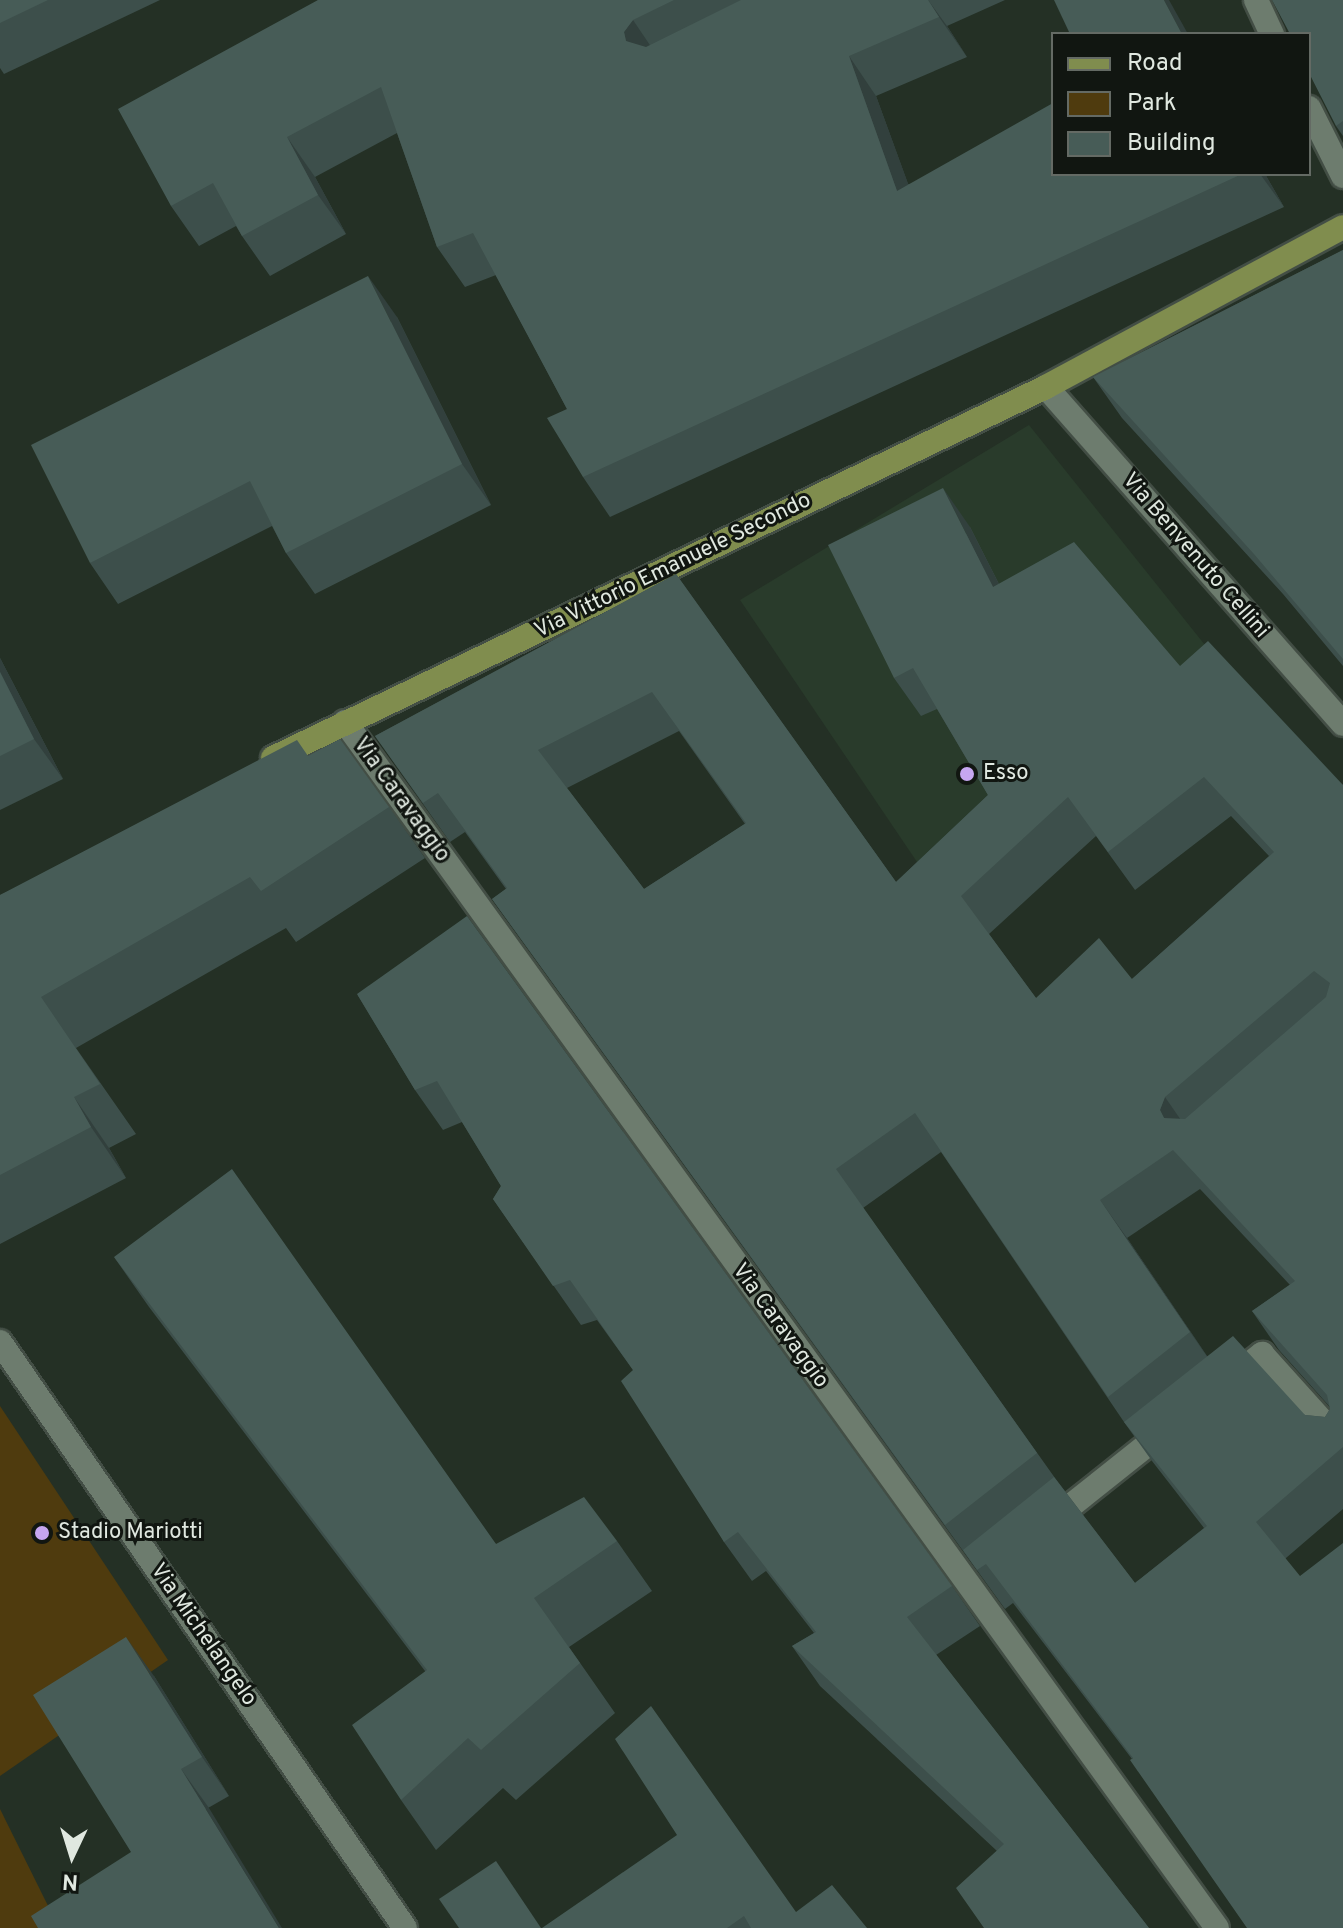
<!DOCTYPE html>
<html>
<head>
<meta charset="utf-8">
<style>
	body { margin:0 }
	#map { position:relative; width:1343px; height:1928px; overflow:hidden; background:#243025; font-family:Overpass,sans-serif }
	div>[style] { position:absolute }
	.built>* { inset:0; background:#293b2b }
	.green>* { inset:0; background:#4f3b0e }
	.roads { filter:drop-shadow(2px 0 #434e45) drop-shadow(-2px 0 #434e45) drop-shadow(0 2px #434e45) drop-shadow(0 -2px #434e45) }
	.minor>* { height:24px; margin:-12px; padding:0 12px; transform-origin:12px; border-radius:12px; background:#6d7c6e }
	.major>* { height:24px; margin:-12px; padding:0 12px; transform-origin:12px; border-radius:12px; background:#808d4e }
	.wall>* { inset:0; background:#3d4f4b }
	.shaded-wall>* { inset:0; background:#32403d }
	.building>* { inset:0; background:#475c57 }
	.dots>* { width:22px; height:22px; translate:-50% -50%; box-sizing:border-box; border:4px solid #111611; border-radius:50% }
	span { translate:-50% -50%; white-space:nowrap; text-align:center; line-height:1.15; -webkit-text-stroke:6px #111611; paint-order:stroke }
	.street-label { font-size:22px; color:#e0e8e0 }
	.poi-label { font-size:22px; color:#e0e8e0 }
	.left { translate:0 -50%; text-align:left }
	.legend { position:absolute; left:1051px; top:32px; width:260px; height:144px; box-sizing:border-box; background:#111611; border:2px solid #646a64; margin:0; padding:10px 14px; list-style:none; font-size:24px; color:#e0e8e0 }
	.legend li { display:flex; align-items:center; gap:16px; height:40px }
	.legend b { width:40px; border:2px solid #646a64 }
	.north { position:absolute; left:32px; top:1816px; width:80px; height:80px; -webkit-text-stroke:6px #111611; paint-order:stroke; rotate:184deg; font-size:22px; font-weight:700; line-height:32px; text-align:center; color:#e0e8e0 }
	.north::after { content:''; display:block; margin:auto; width:28px; height:36px; background:#e0e8e0; clip-path:polygon(50% 0,100% 100%,50% 72%,0 100%) }
</style>
</head>
<body>
<div id="map">
	<div class="built">
		<div style="clip-path:polygon(1029px 425px,1213px 655px,938px 893px,740px 600px)"></div>
	</div>
	<div class="green">
		<div style="clip-path:polygon(0 1406px,168px 1660px,0 1776px)"></div>
		<div style="clip-path:polygon(0 1809px,59px 1928px,0 1928px)"></div>
	</div>
	<div class="roads">
		<div class="minor">
			<div style="left:1256px;top:0;width:38px;rotate:65deg"></div>
			<div style="left:1309px;top:108px;width:76px;rotate:63.4deg"></div>
			<div style="left:1046px;top:387px;width:449px;rotate:48.6deg"></div>
			<div style="left:345px;top:722px;width:1488px;rotate:54.13deg"></div>
			<div style="left:0;top:1342px;width:712px;rotate:55.35deg"></div>
			<div style="left:1230px;top:1379px;width:41px;rotate:-38deg"></div>
			<div style="left:1262px;top:1354px;width:121px;rotate:48deg"></div>
			<div style="left:1049px;top:1523px;width:151px;rotate:-38.5deg"></div>
		</div>
		<div class="major">
			<div style="left:273px;top:758px;width:857px;rotate:-25.64deg"></div>
			<div style="left:1046px;top:387px;width:337px;rotate:-28.3deg"></div>
		</div>
	</div>
	<div class="wall">
		<div style="clip-path:polygon(0 0,160px 0,4px 74px,0 68px)"></div>
		<div style="clip-path:polygon(318px 0,1005px 0,947px 26px,967px 57px,876px 96px,908px 184px,1053px 174px,1265px 174px,1284px 207px,610px 517px,583px 477px,567px 409px,496px 275px,465px 287px,437px 247px,397px 133px,315px 177px,346px 234px,270px 276px,242px 236px,236px 226px,199px 246px,171px 206px)"></div>
		<div style="clip-path:polygon(1343px 0,1343px 136px,1336px 126px)"></div>
		<div style="clip-path:polygon(1343px 250px,1343px 666px,1283px 594px,1122px 418px,1093px 377px)"></div>
		<div style="clip-path:polygon(397px 317px,491px 505px,315px 594px,286px 553px,272px 526px,118px 604px,90px 563px)"></div>
		<div style="clip-path:polygon(evenodd,970px 527px,999px 584px,1180px 666px,1343px 785px,1343px 1509px,1286px 1558px,1132px 1759px,1013px 1603px,1005px 1609px,520px 938px,492px 899px,506px 889px,465px 832px,450px 842px,375px 736px,676px 574px,896px 882px,988px 795px,937px 709px,921px 716px,894px 678px,970px 527px,679px 731px,745px 824px,644px 889px,567px 788px,679px 731px,970px 527px,1231px 816px,1269px 856px,1132px 979px,1036px 998px,989px 934px,1096px 836px,1135px 890px,1231px 816px,970px 527px,941px 1152px,1124px 1422px,1152px 1461px,1204px 1528px,1135px 1583px,1055px 1478px,863px 1208px,941px 1152px,970px 527px,1200px 1189px,1290px 1285px,1252px 1311px,1279px 1350px,1330px 1407px,1330px 1409px,1325px 1417px,1305px 1415px,1207px 1356px,1127px 1238px,1200px 1189px)"></div>
		<div style="clip-path:polygon(0 658px,63px 779px,0 810px)"></div>
		<div style="clip-path:polygon(308px 756px,389px 807px,425px 858px,296px 942px,286px 928px,76px 1048px,136px 1134px,109px 1148px,126px 1178px,0 1244px,0 895px)"></div>
		<div style="clip-path:polygon(357px 994px,952px 1586px,980px 1626px,936px 1655px,1149px 1928px,997px 1851px,820px 1686px,792px 1646px,814px 1633px,766px 1571px,752px 1581px,724px 1542px,633px 1370px,597px 1320px,581px 1325px,493px 1199px,501px 1186px,462px 1122px,443px 1130px,415px 1090px)"></div>
		<div style="clip-path:polygon(114px 1257px,496px 1544px,617px 1541px,652px 1591px,569px 1647px,615px 1713px,516px 1800px,503px 1788px,436px 1850px,401px 1800px,425px 1671px,149px 1307px)"></div>
		<div style="clip-path:polygon(154px 1676px,229px 1796px,131px 1852px)"></div>
		<div style="clip-path:polygon(796px 1912px,867px 1928px,542px 1928px)"></div>
	</div>
	<div class="shaded-wall">
		<div style="clip-path:polygon(928px 0,947px 26px,967px 57px,939px 17px)"></div>
		<div style="clip-path:polygon(1164px 0,1169px 0,1188px 34px,1182px 34px)"></div>
		<div style="clip-path:polygon(633px 20px,660px 60px,626px 41px,624px 32px)"></div>
		<div style="clip-path:polygon(849px 56px,876px 96px,925px 230px,897px 191px)"></div>
		<div style="clip-path:polygon(287px 137px,315px 177px,346px 234px,318px 195px)"></div>
		<div style="clip-path:polygon(1260px 174px,1265px 174px,1284px 207px)"></div>
		<div style="clip-path:polygon(368px 276px,397px 317px,491px 505px,462px 464px)"></div>
		<div style="clip-path:polygon(943px 488px,970px 527px,1020px 626px,993px 587px)"></div>
		<div style="clip-path:polygon(0 658px,63px 779px,34px 739px,0 672px)"></div>
		<div style="clip-path:polygon(74px 1097px,109px 1148px,126px 1178px,91px 1127px)"></div>
		<div style="clip-path:polygon(1165px 1097px,1192px 1136px,1164px 1118px,1160px 1110px)"></div>
		<div style="clip-path:polygon(1100px 1200px,1127px 1238px,1217px 1371px,1190px 1332px)"></div>
		<div style="clip-path:polygon(126px 1637px,154px 1676px,229px 1796px,202px 1757px)"></div>
		<div style="clip-path:polygon(181px 1769px,209px 1808px,282px 1928px,279px 1928px)"></div>
	</div>
	<div class="building">
		<div style="clip-path:polygon(0 0,48px 0,0 23px)"></div>
		<div style="clip-path:polygon(318px 0,674px 0,633px 20px,624px 32px,626px 41px,646px 47px,741px 0,928px 0,939px 17px,849px 56px,897px 191px,1053px 103px,1053px 174px,1242px 174px,583px 477px,547px 418px,567px 409px,473px 233px,437px 247px,381px 87px,287px 137px,318px 195px,242px 236px,213px 183px,171px 206px,118px 109px)"></div>
		<div style="clip-path:polygon(1054px 0,1164px 0,1182px 34px,1070px 34px)"></div>
		<div style="clip-path:polygon(1272px 0,1343px 0,1343px 121px,1336px 126px,1309px 73px,1309px 34px,1290px 34px)"></div>
		<div style="clip-path:polygon(1343px 250px,1343px 659px,1254px 554px,1093px 377px)"></div>
		<div style="clip-path:polygon(368px 276px,462px 464px,286px 553px,250px 481px,90px 563px,31px 445px)"></div>
		<div style="clip-path:polygon(evenodd,943px 488px,993px 587px,1074px 542px,1180px 666px,1208px 641px,1343px 785px,1343px 1447px,1256px 1522px,1300px 1576px,1343px 1543px,1343px 1928px,1247px 1928px,1130px 1760px,1133px 1758px,986px 1564px,977px 1570px,963px 1550px,1054px 1477px,1135px 1583px,1207px 1526px,1124px 1422px,1233px 1336px,1305px 1415px,1325px 1417px,1330px 1409px,1327px 1395px,1252px 1311px,1295px 1281px,1173px 1150px,1100px 1200px,1190px 1332px,1108px 1397px,915px 1113px,836px 1169px,1037px 1453px,945px 1525px,492px 899px,507px 888px,438px 793px,423px 803px,375px 736px,676px 574px,896px 882px,988px 795px,913px 668px,894px 678px,828px 545px,943px 488px,652px 692px,746px 823px,644px 889px,538px 750px,652px 692px,943px 488px,1204px 777px,1274px 852px,1132px 979px,1099px 938px,1036px 998px,961px 896px,1068px 797px,1108px 852px,1204px 777px,943px 488px,1314px 971px,1330px 983px,1326px 997px,1185px 1119px,1164px 1118px,1160px 1110px,1165px 1097px,1314px 971px)"></div>
		<div style="clip-path:polygon(0 672px,34px 739px,0 756px)"></div>
		<div style="clip-path:polygon(340px 739px,389px 807px,261px 891px,250px 877px,41px 997px,100px 1084px,74px 1097px,91px 1127px,0 1175px,0 895px,297px 740px,308px 756px)"></div>
		<div style="clip-path:polygon(467px 916px,952px 1586px,907px 1617px,1149px 1928px,984px 1928px,956px 1888px,1004px 1844px,792px 1646px,816px 1632px,738px 1532px,724px 1542px,621px 1381px,633px 1370px,570px 1280px,553px 1286px,493px 1199px,501px 1186px,437px 1081px,415px 1090px,357px 994px)"></div>
		<div style="clip-path:polygon(232px 1169px,496px 1544px,584px 1497px,617px 1541px,534px 1598px,580px 1663px,481px 1750px,468px 1738px,401px 1800px,352px 1725px,427px 1670px,114px 1257px)"></div>
		<div style="clip-path:polygon(126px 1637px,202px 1757px,181px 1769px,279px 1928px,38px 1928px,31px 1916px,131px 1852px,33px 1695px)"></div>
		<div style="clip-path:polygon(651px 1706px,796px 1912px,832px 1885px,867px 1928px,751px 1928px,744px 1916px,727px 1928px,542px 1928px,677px 1835px,615px 1739px)"></div>
		<div style="clip-path:polygon(496px 1861px,541px 1928px,459px 1928px,439px 1899px)"></div>
	</div>
	<div class="dots">
		<div style="left:967px;top:774px;background:#c6a6f0"></div>
		<div style="left:42px;top:1533px;background:#c6a6f0"></div>
	</div>
	<div class="street-label">
		<span style="left:1195px;top:556px;rotate:49deg">Via Benvenuto Cellini</span>
		<span style="left:673px;top:566px;rotate:-26deg">Via Vittorio Emanuele Secondo</span>
		<span style="left:401px;top:800px;rotate:54deg">Via Caravaggio</span>
		<span style="left:780px;top:1326px;rotate:54deg">Via Caravaggio</span>
		<span style="left:203px;top:1635px;rotate:55deg">Via Michelangelo</span>
	</div>
	<div class="poi-label">
		<span class="left" style="left:983px;top:774px">Esso</span>
		<span class="left" style="left:58px;top:1533px">Stadio Mariotti</span>
	</div>
	<ul class="legend">
	<li><b style="height:10px;background:#808d4e"></b>Road</li>
	<li><b style="height:22px;background:#4f3b0e"></b>Park</li>
	<li><b style="height:22px;background:#475c57"></b>Building</li>
	</ul>
	<div class="north">N</div>
</div>
</body>
</html>
